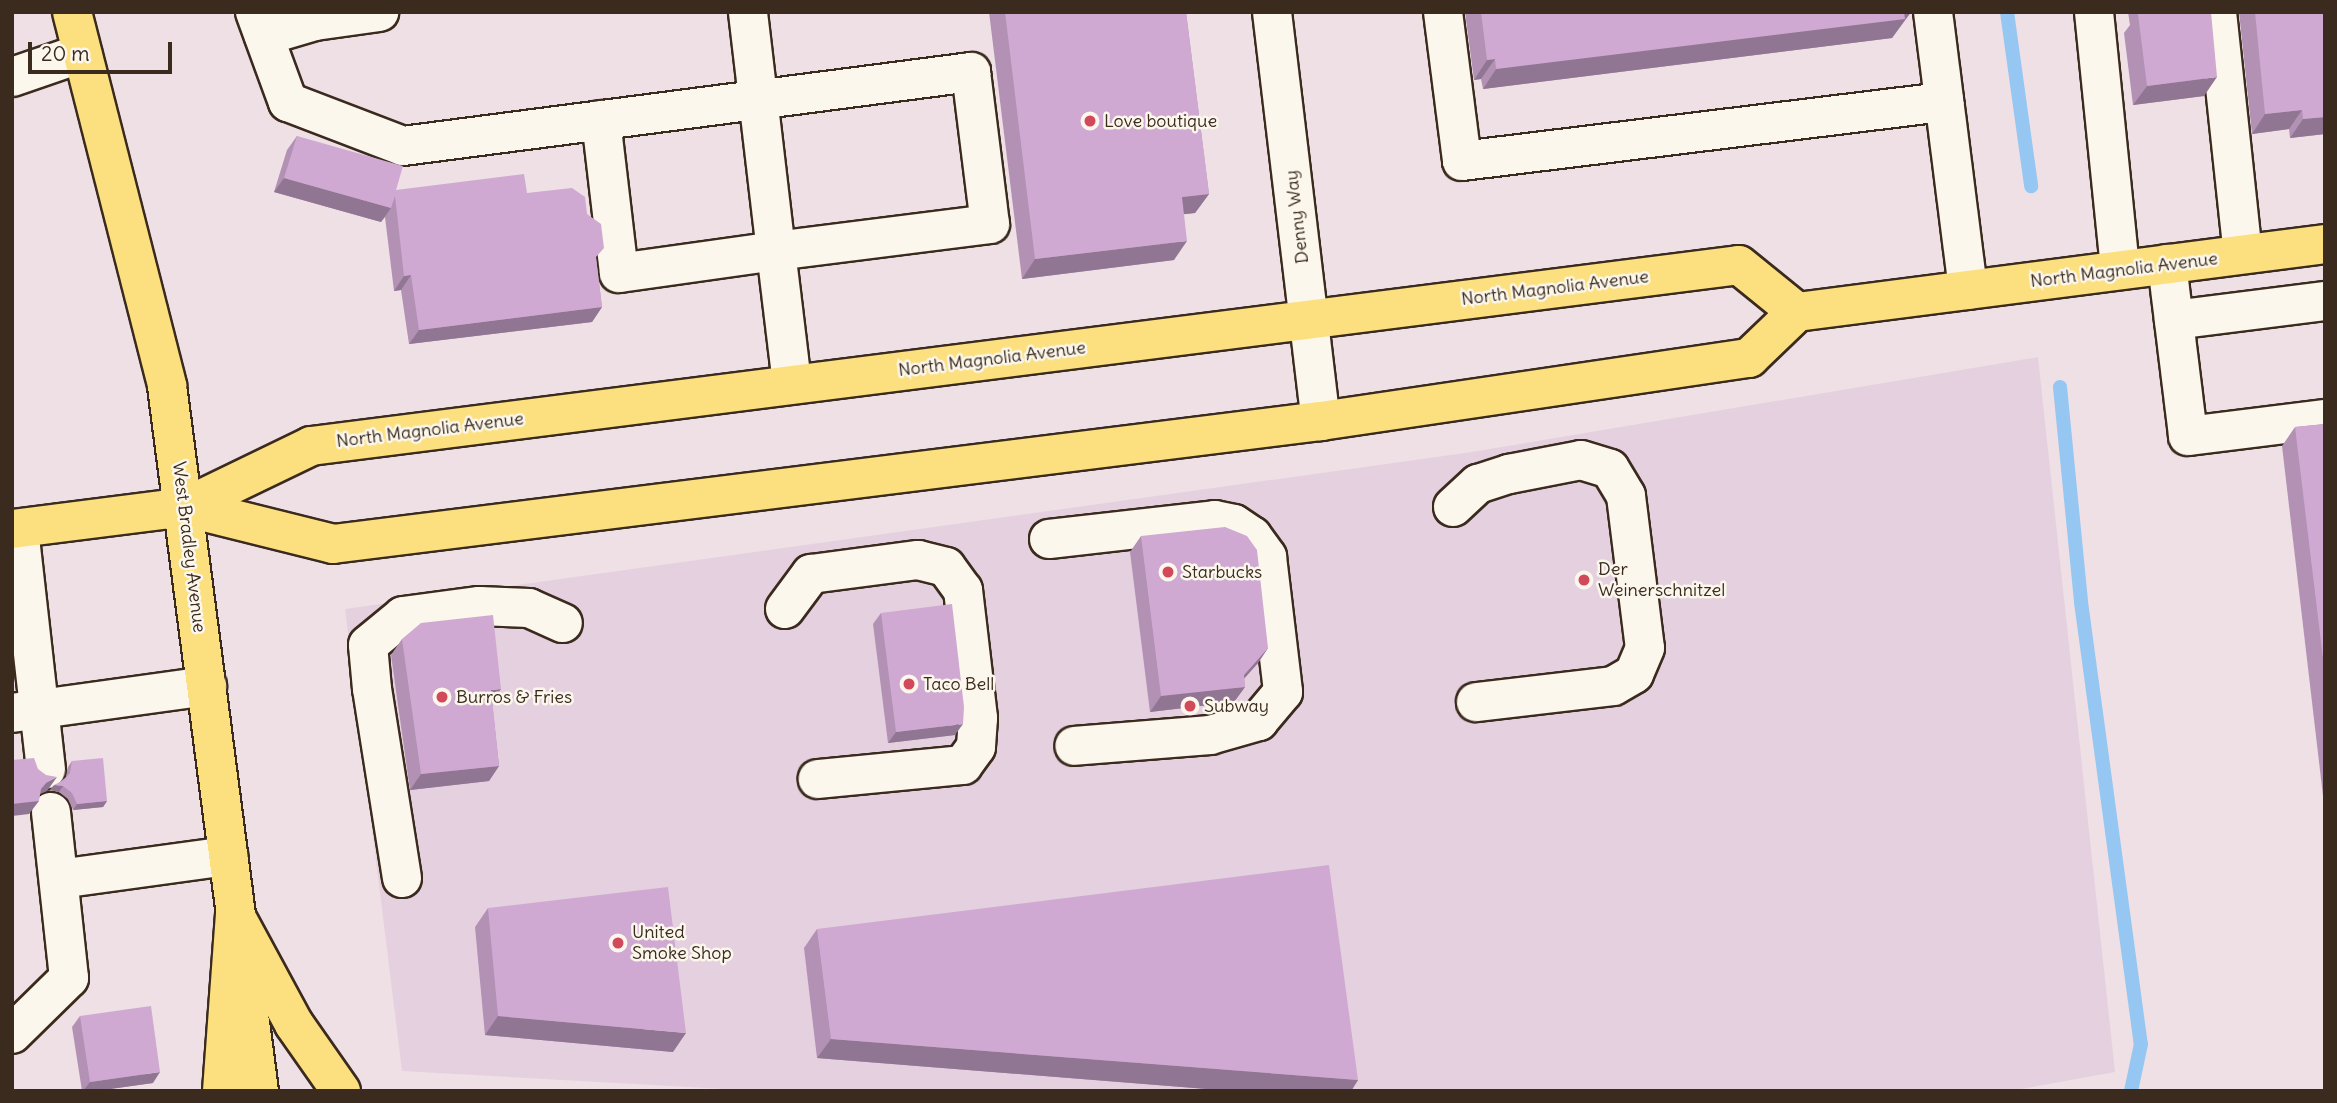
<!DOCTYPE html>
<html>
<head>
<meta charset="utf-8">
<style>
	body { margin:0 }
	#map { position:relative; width:2337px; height:1103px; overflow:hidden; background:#eee0e4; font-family:Delius,sans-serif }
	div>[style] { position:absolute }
	.built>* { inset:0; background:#e5d0df }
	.stream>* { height:14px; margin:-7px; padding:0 7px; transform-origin:7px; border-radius:7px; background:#96c6f2 }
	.roads { filter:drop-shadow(2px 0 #3b2a1e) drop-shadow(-2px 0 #3b2a1e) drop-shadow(0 2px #3b2a1e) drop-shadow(0 -2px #3b2a1e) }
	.minor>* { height:38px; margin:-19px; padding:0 19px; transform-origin:19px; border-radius:19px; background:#fbf7ec }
	.major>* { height:38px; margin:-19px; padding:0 19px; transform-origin:19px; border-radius:19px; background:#fce080 }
	.highway>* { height:38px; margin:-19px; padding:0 19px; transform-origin:19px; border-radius:19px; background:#fce080 }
	.wall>* { inset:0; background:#b291b5 }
	.shaded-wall>* { inset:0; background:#917693 }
	.building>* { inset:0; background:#cfa9d2 }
	.dots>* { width:19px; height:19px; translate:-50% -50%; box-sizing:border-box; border:4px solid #fbf7ec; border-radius:50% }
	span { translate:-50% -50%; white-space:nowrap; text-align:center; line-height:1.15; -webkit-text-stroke:5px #fbf7ec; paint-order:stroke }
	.poi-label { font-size:18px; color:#3b2a1e }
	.left { translate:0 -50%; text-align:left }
	.street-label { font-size:18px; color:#3b2a1e }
	.frame { position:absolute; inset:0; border:14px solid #3b2a1e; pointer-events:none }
	.scale { position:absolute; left:28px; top:42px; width:144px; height:32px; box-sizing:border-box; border:4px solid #3b2a1e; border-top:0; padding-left:9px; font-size:21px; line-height:24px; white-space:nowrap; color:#3b2a1e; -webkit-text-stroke:5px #fbf7ec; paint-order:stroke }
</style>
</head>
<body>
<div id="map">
	<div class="built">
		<div style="clip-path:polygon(2038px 357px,2115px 1072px,2010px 1091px,761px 1091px,402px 1071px,345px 609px,1472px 452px)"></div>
	</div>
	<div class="stream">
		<div style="left:2007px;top:12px;width:176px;rotate:82.1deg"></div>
		<div style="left:2060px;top:387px;width:216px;rotate:84.4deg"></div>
		<div style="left:2081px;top:602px;width:446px;rotate:82.3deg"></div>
		<div style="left:2141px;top:1044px;width:48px;rotate:102deg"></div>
	</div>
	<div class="roads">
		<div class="minor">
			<div style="left:255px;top:12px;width:96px;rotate:69.9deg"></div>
			<div style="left:288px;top:102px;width:123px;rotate:20.9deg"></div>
			<div style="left:403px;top:146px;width:573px;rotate:-7.42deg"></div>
			<div style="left:971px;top:72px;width:153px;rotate:82.9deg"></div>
			<div style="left:990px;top:224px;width:216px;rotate:172.8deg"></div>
			<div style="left:776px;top:251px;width:134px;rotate:83.1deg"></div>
			<div style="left:1272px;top:12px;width:412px;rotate:83.2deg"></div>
			<div style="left:1443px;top:12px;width:150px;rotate:82.7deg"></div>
			<div style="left:1462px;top:161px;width:486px;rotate:-7deg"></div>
			<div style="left:1933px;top:12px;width:280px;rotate:82.8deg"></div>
			<div style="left:2094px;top:12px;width:259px;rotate:84.2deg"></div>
			<div style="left:2217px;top:12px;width:243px;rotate:83.9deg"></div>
			<div style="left:264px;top:36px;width:53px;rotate:-16.4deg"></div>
			<div style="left:315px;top:21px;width:65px;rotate:-8deg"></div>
			<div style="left:12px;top:77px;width:74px;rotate:-18.9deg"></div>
			<div style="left:601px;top:120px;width:154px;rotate:83.3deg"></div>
			<div style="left:619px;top:273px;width:159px;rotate:-8deg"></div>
			<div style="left:776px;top:251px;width:241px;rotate:-96.7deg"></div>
			<div style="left:2167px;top:264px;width:173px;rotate:83deg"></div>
			<div style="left:2188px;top:436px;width:138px;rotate:-7.1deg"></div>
			<div style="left:2174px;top:320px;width:152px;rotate:-7.2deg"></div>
			<div style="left:1453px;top:507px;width:34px;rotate:-43deg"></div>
			<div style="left:1478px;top:484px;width:33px;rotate:-18deg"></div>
			<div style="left:1509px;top:474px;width:73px;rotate:-11deg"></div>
			<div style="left:1581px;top:460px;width:30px;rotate:17deg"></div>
			<div style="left:1610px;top:469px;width:31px;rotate:59deg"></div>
			<div style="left:1626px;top:496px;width:153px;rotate:82.9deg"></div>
			<div style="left:1645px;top:648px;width:28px;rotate:113deg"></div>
			<div style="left:1634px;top:674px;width:24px;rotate:150deg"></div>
			<div style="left:1613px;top:686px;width:138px;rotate:173.3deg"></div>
			<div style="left:19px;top:529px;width:242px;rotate:83.6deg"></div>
			<div style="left:1049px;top:539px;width:167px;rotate:-6.5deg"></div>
			<div style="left:1215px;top:520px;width:19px;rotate:12deg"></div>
			<div style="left:1234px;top:524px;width:22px;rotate:34deg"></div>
			<div style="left:1252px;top:536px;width:26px;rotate:54deg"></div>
			<div style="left:1267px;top:557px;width:136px;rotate:83.2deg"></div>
			<div style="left:1283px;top:692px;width:38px;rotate:130deg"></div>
			<div style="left:1259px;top:721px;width:51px;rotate:164.1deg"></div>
			<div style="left:1210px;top:735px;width:136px;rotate:175.4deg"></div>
			<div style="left:785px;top:609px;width:44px;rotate:-53.4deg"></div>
			<div style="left:811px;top:574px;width:108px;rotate:-7.5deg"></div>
			<div style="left:918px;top:560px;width:29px;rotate:14deg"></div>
			<div style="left:946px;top:567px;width:29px;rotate:54deg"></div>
			<div style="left:963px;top:590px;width:129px;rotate:83.3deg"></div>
			<div style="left:978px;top:718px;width:29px;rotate:94deg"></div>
			<div style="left:976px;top:747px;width:22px;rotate:126deg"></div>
			<div style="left:963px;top:765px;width:146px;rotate:174.5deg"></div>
			<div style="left:12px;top:713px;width:197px;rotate:-7.9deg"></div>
			<div style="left:402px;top:878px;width:191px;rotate:-99deg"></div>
			<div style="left:372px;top:689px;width:44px;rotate:-95.2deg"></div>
			<div style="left:368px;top:645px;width:45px;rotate:-39.6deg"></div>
			<div style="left:403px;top:616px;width:77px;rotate:-7.5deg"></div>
			<div style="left:479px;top:606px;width:50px;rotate:2.3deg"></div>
			<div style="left:529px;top:608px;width:37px;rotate:24deg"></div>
			<div style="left:59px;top:879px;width:171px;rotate:-7.8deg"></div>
			<div style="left:12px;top:1034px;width:80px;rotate:-44.5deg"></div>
			<div style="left:69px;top:978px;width:167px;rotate:-96.2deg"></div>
		</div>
		<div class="major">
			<div style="left:72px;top:12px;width:386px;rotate:75.7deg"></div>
			<div style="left:167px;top:386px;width:711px;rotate:82.57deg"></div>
			<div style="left:185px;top:507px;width:153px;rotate:14deg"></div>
			<div style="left:333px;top:544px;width:996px;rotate:-7.1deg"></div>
			<div style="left:1321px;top:421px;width:433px;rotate:-8.4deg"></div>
			<div style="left:1749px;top:358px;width:66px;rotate:-43.8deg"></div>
			<div style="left:1797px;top:312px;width:532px;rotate:-7.34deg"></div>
			<div style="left:12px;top:529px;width:174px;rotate:-7.2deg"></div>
			<div style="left:185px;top:507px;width:140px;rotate:-25.8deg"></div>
			<div style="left:311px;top:446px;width:1439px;rotate:-7.22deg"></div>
			<div style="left:1739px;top:265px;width:75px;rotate:39deg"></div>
		</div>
		<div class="highway">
			<div style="left:235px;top:915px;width:124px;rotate:61.6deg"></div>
			<div style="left:294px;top:1024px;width:82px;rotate:55deg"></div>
			<div style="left:222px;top:1091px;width:176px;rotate:-85.8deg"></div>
		</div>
	</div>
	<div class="wall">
		<div style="clip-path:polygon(989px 12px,1186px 12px,1209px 194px,1195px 213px,1184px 214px,1174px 260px,1022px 279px)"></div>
		<div style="clip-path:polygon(1465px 12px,1911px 12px,1892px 38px,1483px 89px,1481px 79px,1474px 80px)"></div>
		<div style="clip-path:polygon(2128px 12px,2211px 12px,2204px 96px,2133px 105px,2124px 33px,2130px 25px)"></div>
		<div style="clip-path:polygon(2239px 12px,2325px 12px,2325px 134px,2290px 138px,2289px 129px,2252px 134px)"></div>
		<div style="clip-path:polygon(297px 136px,396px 190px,527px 193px,587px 214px,596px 258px,602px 307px,592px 322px,409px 344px,401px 290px,394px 291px,385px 217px,381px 222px,274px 192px,287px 150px)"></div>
		<div style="clip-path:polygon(2325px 424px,2325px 796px,2323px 796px,2282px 446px,2295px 427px)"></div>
		<div style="clip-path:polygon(1141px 536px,1268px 648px,1258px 663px,1244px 678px,1245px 687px,1234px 702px,1150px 712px,1130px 552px)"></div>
		<div style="clip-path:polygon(881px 613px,955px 735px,888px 743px,873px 624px)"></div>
		<div style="clip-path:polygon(402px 639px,492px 701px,499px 766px,489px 781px,410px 790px,391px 655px)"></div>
		<div style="clip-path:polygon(72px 761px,107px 801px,103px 807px,73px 810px,68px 799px,59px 792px,50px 790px,66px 777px,68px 767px)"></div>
		<div style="clip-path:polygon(488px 908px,673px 1052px,485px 1035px,475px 927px)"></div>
		<div style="clip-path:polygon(817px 929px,1358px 1080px,1351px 1091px,1232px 1091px,817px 1058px,804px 948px)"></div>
		<div style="clip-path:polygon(80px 1016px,153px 1083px,96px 1091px,82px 1091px,72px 1027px)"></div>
	</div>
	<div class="shaded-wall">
		<div style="clip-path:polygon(1901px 12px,1911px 12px,1892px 38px,1483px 89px,1496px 69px)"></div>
		<div style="clip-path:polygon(1495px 59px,1481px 79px,1474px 80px,1487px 60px)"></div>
		<div style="clip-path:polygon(2217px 77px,2204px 96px,2133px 105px,2147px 86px)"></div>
		<div style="clip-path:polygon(2302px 110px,2289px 129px,2252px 134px,2265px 114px)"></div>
		<div style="clip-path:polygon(2325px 117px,2325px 134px,2290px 138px,2303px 119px)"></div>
		<div style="clip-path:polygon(284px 178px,391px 208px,381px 222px,274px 192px)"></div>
		<div style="clip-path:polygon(1209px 194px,1195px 213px,1168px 216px,1182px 197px)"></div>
		<div style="clip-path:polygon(1187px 241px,1174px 260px,1022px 279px,1035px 259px)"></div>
		<div style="clip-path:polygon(411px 275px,401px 290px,394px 291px,404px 276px)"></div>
		<div style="clip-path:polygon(602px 307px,592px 322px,409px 344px,419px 330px)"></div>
		<div style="clip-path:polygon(1268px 648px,1258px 663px,1236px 688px,1245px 687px,1234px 702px,1150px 712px,1161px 696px,1244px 675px)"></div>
		<div style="clip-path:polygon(501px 689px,490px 705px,491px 690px)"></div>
		<div style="clip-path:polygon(963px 724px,955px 735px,888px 743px,896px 732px)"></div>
		<div style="clip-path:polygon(499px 766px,489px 781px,410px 790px,421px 774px)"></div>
		<div style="clip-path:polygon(57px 777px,47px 791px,38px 795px,39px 801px,29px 814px,12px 816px,12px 804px,47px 782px)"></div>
		<div style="clip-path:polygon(54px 785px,63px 786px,59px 792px,50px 790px)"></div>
		<div style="clip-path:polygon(107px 801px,103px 807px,73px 810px,77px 804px)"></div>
		<div style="clip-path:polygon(498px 1016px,686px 1033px,673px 1052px,485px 1035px)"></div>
		<div style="clip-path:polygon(831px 1039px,1358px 1080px,1351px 1091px,1232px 1091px,817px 1058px)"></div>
		<div style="clip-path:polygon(160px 1072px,153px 1083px,96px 1091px,83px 1091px,90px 1082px)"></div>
	</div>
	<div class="building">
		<div style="clip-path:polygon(1005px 12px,1186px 12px,1209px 194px,1182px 197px,1187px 241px,1035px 259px)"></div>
		<div style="clip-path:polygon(1481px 12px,1904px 12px,1905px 19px,1496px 69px,1495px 59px,1487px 60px)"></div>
		<div style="clip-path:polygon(2144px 12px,2211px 12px,2217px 77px,2147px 86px,2138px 14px)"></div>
		<div style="clip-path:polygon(2255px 12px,2325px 12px,2325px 117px,2303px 119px,2302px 110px,2265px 114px)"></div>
		<div style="clip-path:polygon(297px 136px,403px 166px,396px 190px,524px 174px,527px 193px,572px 188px,585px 197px,587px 214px,601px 224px,604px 248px,596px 257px,602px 307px,419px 330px,411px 275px,404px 276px,395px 196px,391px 208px,284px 178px)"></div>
		<div style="clip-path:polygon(2325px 424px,2325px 675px,2295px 427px)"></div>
		<div style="clip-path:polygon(1225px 527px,1247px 536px,1257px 550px,1268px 648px,1244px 675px,1245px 687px,1161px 696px,1141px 536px)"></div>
		<div style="clip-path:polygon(952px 604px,964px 707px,963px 724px,896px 732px,881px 613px)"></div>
		<div style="clip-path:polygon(493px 615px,501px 689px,491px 690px,499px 766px,421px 774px,402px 639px,421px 623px)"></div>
		<div style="clip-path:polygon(34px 758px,38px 769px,46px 775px,57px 777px,47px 782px,41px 789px,39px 801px,12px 804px,12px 760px)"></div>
		<div style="clip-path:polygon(103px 758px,107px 801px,77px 804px,72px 793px,63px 786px,54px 785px,64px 780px,70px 773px,72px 761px)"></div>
		<div style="clip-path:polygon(1329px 865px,1358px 1080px,831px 1039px,817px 929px)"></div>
		<div style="clip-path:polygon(668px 887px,686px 1033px,498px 1016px,488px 908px)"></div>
		<div style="clip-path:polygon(151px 1006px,160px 1072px,90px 1082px,80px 1016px)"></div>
	</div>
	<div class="dots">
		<div style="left:1090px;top:121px;background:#d1495b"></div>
		<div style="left:1168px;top:572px;background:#d1495b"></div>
		<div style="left:1584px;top:580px;background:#d1495b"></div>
		<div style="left:909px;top:684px;background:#d1495b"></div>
		<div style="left:442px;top:697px;background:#d1495b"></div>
		<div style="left:1190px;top:706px;background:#d1495b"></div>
		<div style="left:618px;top:943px;background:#d1495b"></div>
	</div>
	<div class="poi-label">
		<span class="left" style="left:1104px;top:121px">Love boutique</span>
		<span class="left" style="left:1598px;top:580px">Der<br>Weinerschnitzel</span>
		<span class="left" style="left:1182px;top:572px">Starbucks</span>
		<span class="left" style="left:923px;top:684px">Taco Bell</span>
		<span class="left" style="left:456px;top:697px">Burros &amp; Fries</span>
		<span class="left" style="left:1204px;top:706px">Subway</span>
		<span class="left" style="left:632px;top:943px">United<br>Smoke Shop</span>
	</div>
	<div class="street-label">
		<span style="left:1297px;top:217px;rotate:-97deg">Denny Way</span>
		<span style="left:2124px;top:270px;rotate:-7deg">North Magnolia Avenue</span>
		<span style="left:1555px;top:288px;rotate:-7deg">North Magnolia Avenue</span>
		<span style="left:992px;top:359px;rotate:-7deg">North Magnolia Avenue</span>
		<span style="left:430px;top:430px;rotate:-7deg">North Magnolia Avenue</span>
		<span style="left:189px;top:547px;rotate:83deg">West Bradley Avenue</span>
	</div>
	<div class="frame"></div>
	<div class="scale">20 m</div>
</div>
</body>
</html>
